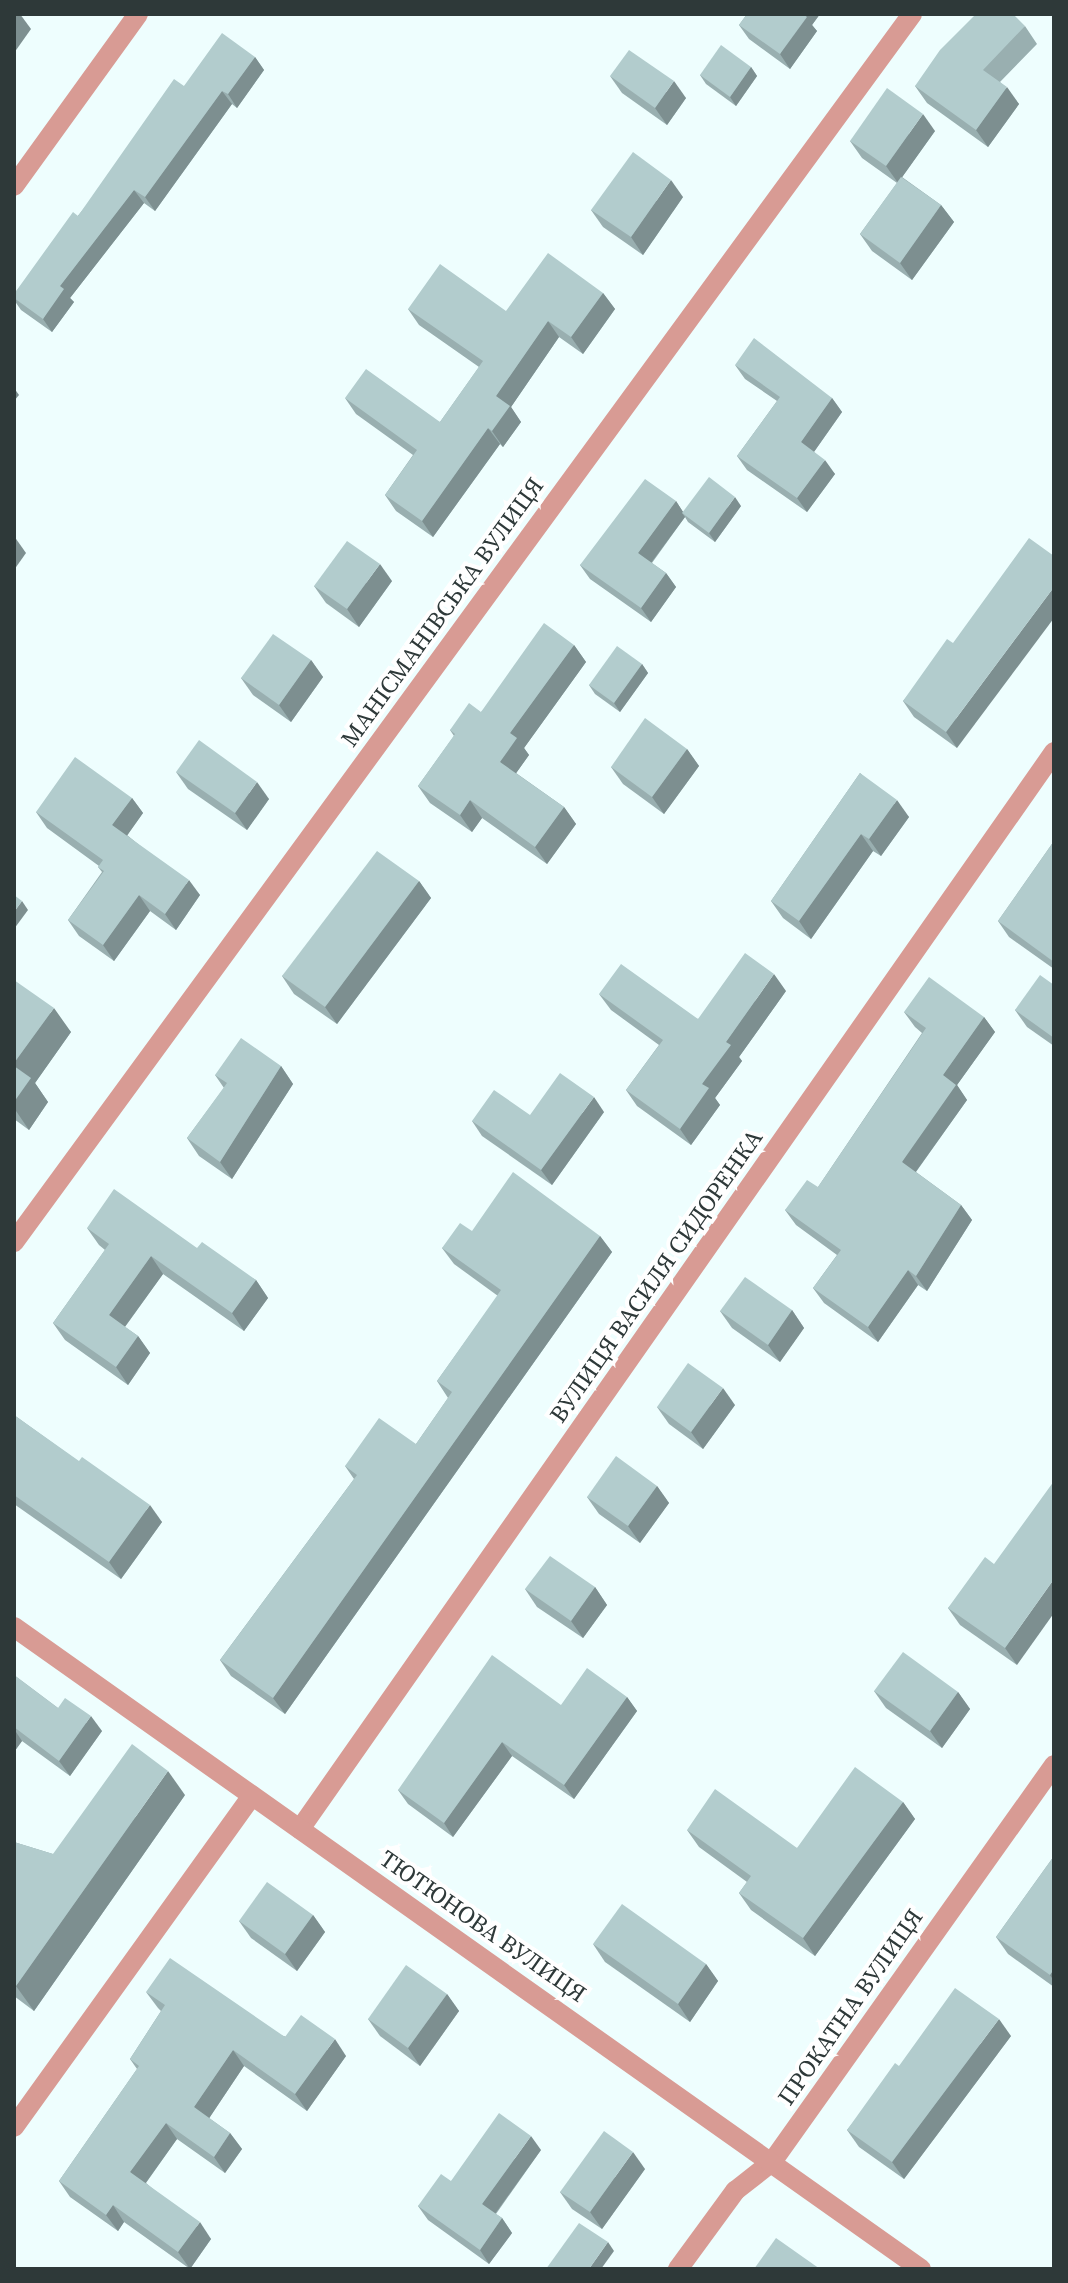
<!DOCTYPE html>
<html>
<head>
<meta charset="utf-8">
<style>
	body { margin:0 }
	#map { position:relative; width:1068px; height:2283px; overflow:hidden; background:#eefefe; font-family:"Source Serif 4",serif }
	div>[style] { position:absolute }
	.minor>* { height:20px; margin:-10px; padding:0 10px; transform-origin:10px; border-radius:10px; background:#d89b94 }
	.tertiary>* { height:20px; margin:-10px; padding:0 10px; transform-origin:10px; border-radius:10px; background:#d89b94 }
	.wall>* { inset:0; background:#99afb0 }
	.shaded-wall>* { inset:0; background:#7d8f90 }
	.building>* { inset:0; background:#b2cccd }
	span { translate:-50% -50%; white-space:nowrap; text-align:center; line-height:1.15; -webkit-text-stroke:8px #fff; paint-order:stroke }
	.street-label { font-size:24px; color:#2e3939 }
	.frame { position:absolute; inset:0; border:16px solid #2e3939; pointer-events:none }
</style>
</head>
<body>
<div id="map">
	<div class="minor">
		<div style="left:14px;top:186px;width:212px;rotate:-54.2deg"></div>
		<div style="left:14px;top:1242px;width:1521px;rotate:-53.82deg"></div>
		<div style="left:300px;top:1829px;width:1315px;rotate:-55deg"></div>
		<div style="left:14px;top:2127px;width:408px;rotate:-54.3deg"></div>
		<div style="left:678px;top:2269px;width:97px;rotate:-53.8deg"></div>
		<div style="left:735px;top:2191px;width:47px;rotate:-38.1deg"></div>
		<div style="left:772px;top:2162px;width:487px;rotate:-54.6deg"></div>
	</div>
	<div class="tertiary">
		<div style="left:14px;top:1627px;width:1111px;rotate:35.29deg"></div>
	</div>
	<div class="wall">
		<div style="clip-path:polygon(747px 14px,820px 14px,812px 25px,817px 31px,790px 69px,749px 39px,739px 25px)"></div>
		<div style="clip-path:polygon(1025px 26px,1037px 44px,1000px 82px,1019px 104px,988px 147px,927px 103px,915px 86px)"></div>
		<div style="clip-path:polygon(255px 57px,264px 70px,237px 108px,232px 104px,155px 211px,144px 203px,70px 298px,74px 302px,52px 332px,21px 310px,14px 300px,14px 294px,184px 86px)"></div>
		<div style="clip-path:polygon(751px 67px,757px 76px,736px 106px,706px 84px,700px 75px)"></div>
		<div style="clip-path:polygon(610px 76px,686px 98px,667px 125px,622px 93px)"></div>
		<div style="clip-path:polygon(935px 131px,902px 177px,941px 205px,954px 222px,912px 280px,872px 251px,860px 234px,897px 183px,862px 158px,850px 141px)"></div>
		<div style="clip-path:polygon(683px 197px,643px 255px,603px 227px,591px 210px)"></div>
		<div style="clip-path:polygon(603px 293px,615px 309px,583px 354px,559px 337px,511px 407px,521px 422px,503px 447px,500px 444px,433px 537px,396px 511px,385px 495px,413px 455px,356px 414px,345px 398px,440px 422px,479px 367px,419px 325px,408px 309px,506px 311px)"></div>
		<div style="clip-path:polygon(735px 365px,832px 398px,842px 412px,814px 452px,835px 474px,807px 512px,747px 470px,737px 456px,777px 401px,745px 379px)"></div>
		<div style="clip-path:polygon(676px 501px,683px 512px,741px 506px,715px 542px,688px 522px,685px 517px,652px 563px,666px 573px,676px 587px,651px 622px,590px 579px,580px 565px)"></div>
		<div style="clip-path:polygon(392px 581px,359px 627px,326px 603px,314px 586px)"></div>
		<div style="clip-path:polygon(953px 643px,957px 748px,914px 717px,903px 701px)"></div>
		<div style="clip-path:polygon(574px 645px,586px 662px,524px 748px,529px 755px,516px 773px,564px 807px,576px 824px,547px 864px,482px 818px,472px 832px,430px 803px,418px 786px,454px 736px,450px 730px,481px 712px)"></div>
		<div style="clip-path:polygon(311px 660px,323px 677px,291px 722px,253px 695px,241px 678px)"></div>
		<div style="clip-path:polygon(642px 664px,648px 673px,620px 712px,595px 694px,589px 685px)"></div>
		<div style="clip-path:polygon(687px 749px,699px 766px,664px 814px,623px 784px,611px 767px)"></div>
		<div style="clip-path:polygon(176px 772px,269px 799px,247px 830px,188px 789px)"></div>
		<div style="clip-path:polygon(860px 773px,909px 817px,881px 856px,873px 851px,811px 939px,783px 918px,771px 901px)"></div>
		<div style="clip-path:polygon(132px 798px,143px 813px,127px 835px,200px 895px,176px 930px,150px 911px,114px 961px,79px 936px,68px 920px,102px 872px,98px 867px,99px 866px,47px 828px,36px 812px)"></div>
		<div style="clip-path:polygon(1054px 841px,1054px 969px,1009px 937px,998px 921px)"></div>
		<div style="clip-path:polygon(419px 881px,431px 898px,337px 1024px,294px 994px,282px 976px)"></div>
		<div style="clip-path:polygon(14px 980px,71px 1032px,35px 1083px,48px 1102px,29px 1130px,14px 1119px)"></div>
		<div style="clip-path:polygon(1054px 985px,1054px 1046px,1027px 1027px,1015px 1010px)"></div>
		<div style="clip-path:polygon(786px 991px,739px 1057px,742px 1061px,715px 1098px,720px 1105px,691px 1145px,637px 1106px,626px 1090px,659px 1045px,611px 1010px,599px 994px,698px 1019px)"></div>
		<div style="clip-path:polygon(904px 1012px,984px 1017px,995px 1032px,957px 1085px,967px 1100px,916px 1172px,961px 1205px,972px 1220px,927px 1291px,918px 1285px,878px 1342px,824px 1303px,813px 1288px,837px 1255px,796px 1225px,785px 1210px,818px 1187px,922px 1033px,915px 1027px)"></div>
		<div style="clip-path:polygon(281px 1066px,293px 1084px,232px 1179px,199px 1156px,187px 1138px,224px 1088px,215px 1075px)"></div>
		<div style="clip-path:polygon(604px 1112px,552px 1185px,482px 1136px,472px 1121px,530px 1115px)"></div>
		<div style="clip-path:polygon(87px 1228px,197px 1248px,256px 1280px,268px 1298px,244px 1331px,163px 1274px,125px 1327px,138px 1336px,150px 1353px,128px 1385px,65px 1340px,53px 1323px,105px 1250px,99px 1245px)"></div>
		<div style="clip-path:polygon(472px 1231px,600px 1236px,612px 1252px,285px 1714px,231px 1676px,220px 1660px,354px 1479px,345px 1466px,416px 1444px,448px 1398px,437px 1381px,498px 1296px,454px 1264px,442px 1248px)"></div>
		<div style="clip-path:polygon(792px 1310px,804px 1328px,780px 1362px,732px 1328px,720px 1311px)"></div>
		<div style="clip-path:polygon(735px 1405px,703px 1449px,669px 1424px,657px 1407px)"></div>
		<div style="clip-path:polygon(14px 1415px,162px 1522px,121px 1579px,14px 1504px)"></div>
		<div style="clip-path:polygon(657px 1486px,669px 1503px,640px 1543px,599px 1514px,587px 1497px)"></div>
		<div style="clip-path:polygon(994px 1564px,1017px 1665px,960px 1625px,948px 1608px)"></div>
		<div style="clip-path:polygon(595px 1587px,607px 1605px,583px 1638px,537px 1607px,525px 1589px)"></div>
		<div style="clip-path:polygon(14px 1675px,58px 1708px,102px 1731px,70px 1776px,22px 1741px,14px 1752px)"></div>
		<div style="clip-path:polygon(874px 1691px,958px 1692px,970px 1709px,942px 1748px,886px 1708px)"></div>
		<div style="clip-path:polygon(627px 1697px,637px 1711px,574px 1799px,512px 1756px,453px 1837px,408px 1804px,398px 1790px,561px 1705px)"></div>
		<div style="clip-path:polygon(185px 1795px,34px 2011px,14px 1996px,14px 1842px,53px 1854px)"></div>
		<div style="clip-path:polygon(903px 1802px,915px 1819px,815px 1956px,751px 1910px,739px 1893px,747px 1882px,699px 1847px,687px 1830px,797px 1848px)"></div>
		<div style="clip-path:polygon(1054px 1856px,1054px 1987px,1008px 1954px,996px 1937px)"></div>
		<div style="clip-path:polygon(313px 1915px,325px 1932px,297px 1971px,251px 1938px,239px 1921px)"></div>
		<div style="clip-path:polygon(593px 1944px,706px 1964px,718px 1981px,690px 2022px,605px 1962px)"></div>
		<div style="clip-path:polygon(146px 1992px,346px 2056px,307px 2111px,244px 2066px,209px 2118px,230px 2133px,242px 2149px,225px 2173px,177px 2139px,146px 2183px,211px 2239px,190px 2269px,124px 2222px,118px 2231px,70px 2197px,59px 2181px,137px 2069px,130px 2059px,161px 2011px,158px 2008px)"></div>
		<div style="clip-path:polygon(447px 1994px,459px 2011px,420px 2066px,380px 2036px,368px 2019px)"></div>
		<div style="clip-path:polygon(1011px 2036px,904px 2179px,859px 2147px,847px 2130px,899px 2066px)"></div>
		<div style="clip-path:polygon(541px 2150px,496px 2214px,502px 2218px,512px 2233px,489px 2264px,428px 2220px,418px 2206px,451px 2181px)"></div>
		<div style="clip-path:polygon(645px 2169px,602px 2229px,572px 2209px,560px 2192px)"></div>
	</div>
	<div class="shaded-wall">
		<div style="clip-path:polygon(17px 14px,20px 14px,31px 29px,14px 53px,14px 18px)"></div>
		<div style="clip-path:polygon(802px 14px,820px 14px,812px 25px,817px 31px,790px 69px,780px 54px)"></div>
		<div style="clip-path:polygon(255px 57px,264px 70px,237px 108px,228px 94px)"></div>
		<div style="clip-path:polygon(751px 67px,757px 76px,736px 106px,730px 97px)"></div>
		<div style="clip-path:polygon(674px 81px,686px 98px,667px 125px,655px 108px)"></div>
		<div style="clip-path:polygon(1007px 87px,1019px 104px,988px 147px,976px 130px)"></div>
		<div style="clip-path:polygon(222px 91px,232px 104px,155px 211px,145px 197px)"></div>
		<div style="clip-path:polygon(923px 114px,935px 131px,898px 183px,886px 166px)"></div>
		<div style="clip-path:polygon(671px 180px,683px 197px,643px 255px,631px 237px)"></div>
		<div style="clip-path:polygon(134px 190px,144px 203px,70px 298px,74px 302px,52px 332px,43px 319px,60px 286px)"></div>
		<div style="clip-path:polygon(941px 205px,954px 222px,912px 280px,900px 263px)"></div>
		<div style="clip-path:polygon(603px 293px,615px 309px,583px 354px,571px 337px)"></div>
		<div style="clip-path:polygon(548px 321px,559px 337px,511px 407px,521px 422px,503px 447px,492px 431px,496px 396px)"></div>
		<div style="clip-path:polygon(14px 388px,19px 395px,14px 401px)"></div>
		<div style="clip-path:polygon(832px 398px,842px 412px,811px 456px,801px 442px)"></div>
		<div style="clip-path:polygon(488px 428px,500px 444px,433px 537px,422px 521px)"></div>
		<div style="clip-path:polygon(825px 460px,835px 474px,807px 512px,797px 498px)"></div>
		<div style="clip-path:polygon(735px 497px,741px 506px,715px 542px,709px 533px)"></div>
		<div style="clip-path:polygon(676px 501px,685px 515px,682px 513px,685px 517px,648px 567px,638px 553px)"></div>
		<div style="clip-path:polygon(14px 536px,26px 553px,14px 570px)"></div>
		<div style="clip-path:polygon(380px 564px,392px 581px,359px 627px,347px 609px)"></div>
		<div style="clip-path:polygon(666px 573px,676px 587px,651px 622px,641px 608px)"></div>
		<div style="clip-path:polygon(1054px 587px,1054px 618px,957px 748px,946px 732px)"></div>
		<div style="clip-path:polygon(574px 645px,586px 662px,524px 748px,529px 755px,512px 779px,500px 762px,510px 733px)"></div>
		<div style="clip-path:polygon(311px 660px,323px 677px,291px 722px,279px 705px)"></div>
		<div style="clip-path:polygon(642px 664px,648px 673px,620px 712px,614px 703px)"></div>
		<div style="clip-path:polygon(687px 749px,699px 766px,664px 814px,652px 797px)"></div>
		<div style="clip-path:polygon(257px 782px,269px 799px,247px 830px,235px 813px)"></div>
		<div style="clip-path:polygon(132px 798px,143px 813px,124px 840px,112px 825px)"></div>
		<div style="clip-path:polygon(470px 800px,482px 818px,472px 832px,460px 815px)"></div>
		<div style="clip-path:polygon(897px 800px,909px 817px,881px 856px,869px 839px)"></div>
		<div style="clip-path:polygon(564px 807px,576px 824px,547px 864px,535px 847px)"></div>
		<div style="clip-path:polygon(861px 834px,873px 851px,811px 939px,799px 921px)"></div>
		<div style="clip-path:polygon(189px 880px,200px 895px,176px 930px,165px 914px)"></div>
		<div style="clip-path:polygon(419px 881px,431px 898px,337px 1024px,325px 1007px)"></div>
		<div style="clip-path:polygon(139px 895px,150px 911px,114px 961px,103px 945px)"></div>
		<div style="clip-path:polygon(22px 901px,28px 910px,14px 929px,14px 912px)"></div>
		<div style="clip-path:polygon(774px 974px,786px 991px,739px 1057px,742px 1061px,715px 1098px,720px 1105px,691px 1145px,680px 1129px,702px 1084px,726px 1042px)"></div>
		<div style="clip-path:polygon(54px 1008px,71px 1032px,35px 1083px,48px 1102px,29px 1130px,14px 1108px,14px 1063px)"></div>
		<div style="clip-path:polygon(984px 1017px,995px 1032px,957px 1085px,967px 1100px,912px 1177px,902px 1162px,943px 1075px)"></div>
		<div style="clip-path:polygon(281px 1066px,293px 1084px,232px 1179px,220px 1162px)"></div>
		<div style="clip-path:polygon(594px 1097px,604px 1112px,552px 1185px,541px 1170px)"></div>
		<div style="clip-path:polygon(961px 1205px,972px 1220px,927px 1291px,916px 1276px)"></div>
		<div style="clip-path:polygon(600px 1236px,612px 1252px,285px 1714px,273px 1698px)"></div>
		<div style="clip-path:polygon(151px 1256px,163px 1274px,121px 1332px,109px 1315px)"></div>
		<div style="clip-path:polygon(908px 1270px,918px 1285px,878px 1342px,868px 1327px)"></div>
		<div style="clip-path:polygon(256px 1280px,268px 1298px,244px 1331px,232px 1313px)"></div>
		<div style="clip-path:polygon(792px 1310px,804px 1328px,780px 1362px,768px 1345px)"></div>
		<div style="clip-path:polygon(138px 1336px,150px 1353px,128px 1385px,116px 1367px)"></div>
		<div style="clip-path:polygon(723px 1388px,735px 1405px,703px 1449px,691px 1432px)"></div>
		<div style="clip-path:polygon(657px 1486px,669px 1503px,640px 1543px,628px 1526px)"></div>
		<div style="clip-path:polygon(150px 1505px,162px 1522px,121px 1579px,109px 1562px)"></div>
		<div style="clip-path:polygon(1054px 1579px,1054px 1613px,1017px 1665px,1005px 1648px)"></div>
		<div style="clip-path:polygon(595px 1587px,607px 1605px,583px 1638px,571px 1621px)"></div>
		<div style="clip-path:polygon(958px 1692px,970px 1709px,942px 1748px,930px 1731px)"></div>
		<div style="clip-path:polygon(627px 1697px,637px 1711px,574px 1799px,564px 1785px)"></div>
		<div style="clip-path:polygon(91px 1716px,102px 1731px,70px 1776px,59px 1761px)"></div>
		<div style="clip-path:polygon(14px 1729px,22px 1741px,14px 1752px)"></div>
		<div style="clip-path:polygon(502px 1742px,512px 1756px,453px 1837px,444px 1823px)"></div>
		<div style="clip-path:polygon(168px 1771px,185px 1795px,34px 2011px,16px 1986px)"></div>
		<div style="clip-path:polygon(903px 1802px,915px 1819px,815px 1956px,803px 1938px)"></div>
		<div style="clip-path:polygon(313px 1915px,325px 1932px,297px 1971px,285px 1954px)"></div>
		<div style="clip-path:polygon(706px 1964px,718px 1981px,690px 2022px,678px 2004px)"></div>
		<div style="clip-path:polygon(1054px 1969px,1054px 1981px,1050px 1975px)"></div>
		<div style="clip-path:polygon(447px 1994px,459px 2011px,420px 2066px,408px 2048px)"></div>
		<div style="clip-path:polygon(999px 2019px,1011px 2036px,904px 2179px,892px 2162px)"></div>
		<div style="clip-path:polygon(335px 2039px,346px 2056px,307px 2111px,295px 2094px)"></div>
		<div style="clip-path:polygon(233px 2050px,244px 2066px,206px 2123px,194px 2107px)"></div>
		<div style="clip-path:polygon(166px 2123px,177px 2139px,142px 2188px,130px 2172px)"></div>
		<div style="clip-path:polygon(230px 2133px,242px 2149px,225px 2173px,214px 2157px)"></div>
		<div style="clip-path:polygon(531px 2136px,541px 2150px,492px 2218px,482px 2204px)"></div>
		<div style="clip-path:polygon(633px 2152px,645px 2169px,602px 2229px,590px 2212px)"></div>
		<div style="clip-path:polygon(113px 2205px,124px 2222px,118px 2231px,106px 2215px)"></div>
		<div style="clip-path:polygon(502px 2218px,512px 2233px,489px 2264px,480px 2250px)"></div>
		<div style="clip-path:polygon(200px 2222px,211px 2239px,190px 2269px,178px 2252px)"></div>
		<div style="clip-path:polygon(608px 2242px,614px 2251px,601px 2269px,589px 2269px)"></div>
	</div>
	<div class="building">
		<div style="clip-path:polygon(747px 14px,803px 14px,807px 17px,780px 54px,739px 25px)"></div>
		<div style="clip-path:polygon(976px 14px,1013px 14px,1025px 26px,983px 70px,1007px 87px,976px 130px,915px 86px,940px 50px)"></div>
		<div style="clip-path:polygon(222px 33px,255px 57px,228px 94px,222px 91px,145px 197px,134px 190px,60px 286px,64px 289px,43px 319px,14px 298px,14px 294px,73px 212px,78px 216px,174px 79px,184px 86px)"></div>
		<div style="clip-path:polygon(721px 45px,751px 67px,730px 97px,700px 75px)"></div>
		<div style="clip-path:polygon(629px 50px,674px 81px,655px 108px,610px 76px)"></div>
		<div style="clip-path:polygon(887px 88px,923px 114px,886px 166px,850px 141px)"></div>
		<div style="clip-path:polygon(633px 152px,671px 180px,631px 237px,591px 210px)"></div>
		<div style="clip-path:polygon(901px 177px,941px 205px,900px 263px,860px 234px)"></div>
		<div style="clip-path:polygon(548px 253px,603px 293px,571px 337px,548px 321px,496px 396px,510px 406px,492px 431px,488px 428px,422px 521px,385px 495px,417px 450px,345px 398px,366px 369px,440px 422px,483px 361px,408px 309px,440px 264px,506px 311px)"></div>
		<div style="clip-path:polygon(754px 338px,832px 398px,801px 442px,825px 460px,797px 498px,737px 456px,780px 397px,735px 365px)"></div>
		<div style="clip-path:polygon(709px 477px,735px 497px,709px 533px,682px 513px)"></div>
		<div style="clip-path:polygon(645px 479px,676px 501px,638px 553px,666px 573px,641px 608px,580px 565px)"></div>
		<div style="clip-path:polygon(1029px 538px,1054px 556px,1054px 587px,946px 732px,903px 701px,947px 639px,953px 643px)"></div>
		<div style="clip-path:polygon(347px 541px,380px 564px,347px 609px,314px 586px)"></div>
		<div style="clip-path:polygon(544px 623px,574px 645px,510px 733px,517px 738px,500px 762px,564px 807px,535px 847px,470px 800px,460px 815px,418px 786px,455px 734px,450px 730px,469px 703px,481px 712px)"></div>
		<div style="clip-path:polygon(273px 634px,311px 660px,279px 705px,241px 678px)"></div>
		<div style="clip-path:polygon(617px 646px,642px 664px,614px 703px,589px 685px)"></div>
		<div style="clip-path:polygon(645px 718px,687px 749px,652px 797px,611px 767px)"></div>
		<div style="clip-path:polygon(199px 740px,257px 782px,235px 813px,176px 772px)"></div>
		<div style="clip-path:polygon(75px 757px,132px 798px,112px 825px,189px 880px,165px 914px,139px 895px,103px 945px,68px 920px,104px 871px,98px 867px,103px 860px,36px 812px)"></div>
		<div style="clip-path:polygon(860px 773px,897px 800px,869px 839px,861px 834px,799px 921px,771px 901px)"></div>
		<div style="clip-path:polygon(1054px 841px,1054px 962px,998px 921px)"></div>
		<div style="clip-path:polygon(377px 851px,419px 881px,325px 1007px,282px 976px)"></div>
		<div style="clip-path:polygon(14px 895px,22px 901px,14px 912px)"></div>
		<div style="clip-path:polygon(745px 953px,774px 974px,726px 1042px,731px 1045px,702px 1084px,709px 1088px,680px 1129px,626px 1090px,663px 1040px,599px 994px,621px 964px,698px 1019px)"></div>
		<div style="clip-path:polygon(1040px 975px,1054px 985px,1054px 1038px,1015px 1010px)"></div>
		<div style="clip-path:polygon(929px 977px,984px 1017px,943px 1075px,956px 1085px,902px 1162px,961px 1205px,916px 1276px,908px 1270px,868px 1327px,813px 1288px,841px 1250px,785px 1210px,807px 1180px,818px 1187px,926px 1028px,904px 1012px)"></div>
		<div style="clip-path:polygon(14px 980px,54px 1008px,14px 1063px)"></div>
		<div style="clip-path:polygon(241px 1038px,281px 1066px,220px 1162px,187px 1138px,227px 1083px,215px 1075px)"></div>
		<div style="clip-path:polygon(14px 1066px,31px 1078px,14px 1102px)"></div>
		<div style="clip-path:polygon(560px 1073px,594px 1097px,541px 1170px,472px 1121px,494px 1090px,530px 1115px)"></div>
		<div style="clip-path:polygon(513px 1172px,600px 1236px,273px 1698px,220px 1660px,357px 1475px,345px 1466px,379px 1418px,416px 1444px,452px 1392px,437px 1381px,501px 1290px,442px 1248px,460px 1223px,472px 1231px)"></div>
		<div style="clip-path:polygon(114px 1189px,197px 1248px,202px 1242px,256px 1280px,232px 1313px,151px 1256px,109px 1315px,138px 1336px,116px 1367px,53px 1323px,109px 1244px,87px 1228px)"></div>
		<div style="clip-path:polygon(745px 1277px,792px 1310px,768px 1345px,720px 1311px)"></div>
		<div style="clip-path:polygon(688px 1363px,723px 1388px,691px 1432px,657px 1407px)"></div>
		<div style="clip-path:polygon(14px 1415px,79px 1461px,82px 1457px,150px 1505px,109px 1562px,14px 1495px)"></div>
		<div style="clip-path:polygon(616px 1456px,657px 1486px,628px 1526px,587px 1497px)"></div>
		<div style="clip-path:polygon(1054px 1481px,1054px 1579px,1005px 1648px,948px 1608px,985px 1557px,994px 1564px)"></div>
		<div style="clip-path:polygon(550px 1556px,595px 1587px,571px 1621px,525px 1589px)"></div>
		<div style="clip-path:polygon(903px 1652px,958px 1692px,930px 1731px,874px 1691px)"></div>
		<div style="clip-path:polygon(492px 1655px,561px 1705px,587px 1668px,627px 1697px,564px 1785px,502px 1742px,444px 1823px,398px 1790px)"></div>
		<div style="clip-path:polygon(14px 1675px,58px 1708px,65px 1698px,91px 1716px,59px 1761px,14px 1727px)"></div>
		<div style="clip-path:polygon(132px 1744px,168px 1771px,16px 1986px,14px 1984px,14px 1842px,53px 1854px)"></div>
		<div style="clip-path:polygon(855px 1767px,903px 1802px,803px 1938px,739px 1893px,751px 1876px,687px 1830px,715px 1789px,797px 1848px)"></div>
		<div style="clip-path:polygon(1054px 1856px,1054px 1969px,1050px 1975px,996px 1937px)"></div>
		<div style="clip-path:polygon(267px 1882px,313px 1915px,285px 1954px,239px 1921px)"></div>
		<div style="clip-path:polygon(622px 1904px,706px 1964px,678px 2004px,593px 1944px)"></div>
		<div style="clip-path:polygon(170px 1958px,285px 2037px,301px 2015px,335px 2039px,295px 2094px,233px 2050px,194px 2107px,230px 2133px,214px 2157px,166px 2123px,130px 2172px,200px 2222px,178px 2252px,113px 2205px,106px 2215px,59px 2181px,139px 2066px,130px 2059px,165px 2005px,146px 1992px)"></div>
		<div style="clip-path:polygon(406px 1965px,447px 1994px,408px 2048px,368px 2019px)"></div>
		<div style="clip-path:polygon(955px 1988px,999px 2019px,892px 2162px,847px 2130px,895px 2063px,899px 2066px)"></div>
		<div style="clip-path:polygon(499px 2113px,531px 2136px,482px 2204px,502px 2218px,480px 2250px,418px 2206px,441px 2174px,451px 2181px)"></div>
		<div style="clip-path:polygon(604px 2131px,633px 2152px,590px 2212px,560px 2192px)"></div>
		<div style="clip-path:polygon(579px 2223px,608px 2242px,589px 2269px,546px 2269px)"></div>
		<div style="clip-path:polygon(776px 2238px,820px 2269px,754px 2269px)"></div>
	</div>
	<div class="street-label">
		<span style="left:442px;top:612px;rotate:-54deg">МАНІСМАНІВСЬКА ВУЛИЦЯ</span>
		<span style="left:656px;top:1276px;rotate:-55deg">ВУЛИЦЯ ВАСИЛЯ СИДОРЕНКА</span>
		<span style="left:483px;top:1926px;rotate:35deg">ТЮТЮНОВА ВУЛИЦЯ</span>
		<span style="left:850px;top:2007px;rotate:-55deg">ПРОКАТНА ВУЛИЦЯ</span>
	</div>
	<div class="frame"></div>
</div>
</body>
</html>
